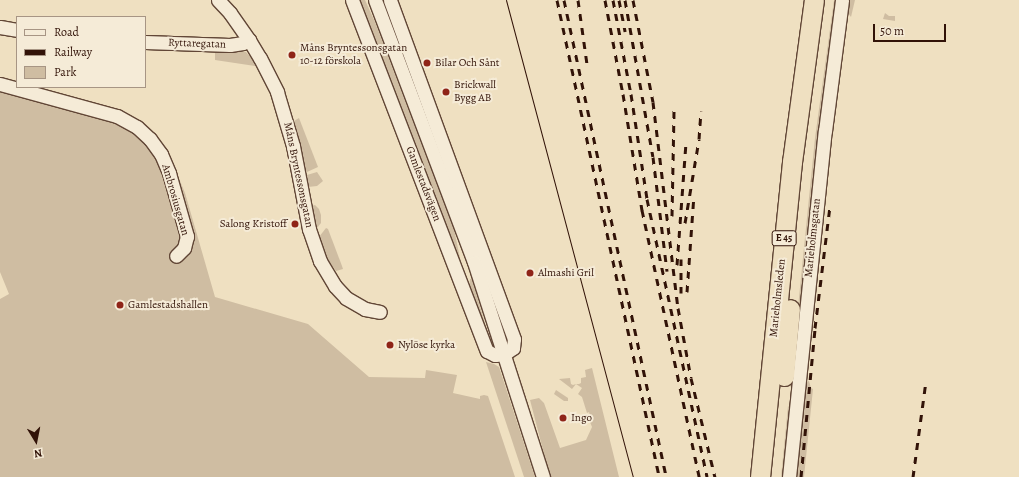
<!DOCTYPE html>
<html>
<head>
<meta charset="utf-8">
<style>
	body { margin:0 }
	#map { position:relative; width:1019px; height:477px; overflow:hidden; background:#efe0c1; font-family:Alegreya,serif }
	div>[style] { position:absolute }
	.green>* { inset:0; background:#cfbda2 }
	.roads { filter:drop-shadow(1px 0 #614636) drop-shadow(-1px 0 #614636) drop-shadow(0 1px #614636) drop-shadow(0 -1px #614636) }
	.minor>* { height:13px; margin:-6.5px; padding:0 6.5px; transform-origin:6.5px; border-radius:6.5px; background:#f5ebd7 }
	.highway>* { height:19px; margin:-9.5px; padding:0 9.5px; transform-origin:9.5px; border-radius:9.5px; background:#efe0c1 }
	.tram>* { height:1px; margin:-0.5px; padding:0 0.5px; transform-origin:0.5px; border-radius:0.5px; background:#321308 }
	.rail>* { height:3px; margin-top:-1.5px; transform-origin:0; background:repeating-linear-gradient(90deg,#321308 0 7px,transparent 0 14px) }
	.dots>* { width:11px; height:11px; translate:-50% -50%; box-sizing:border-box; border:2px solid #f5ebd7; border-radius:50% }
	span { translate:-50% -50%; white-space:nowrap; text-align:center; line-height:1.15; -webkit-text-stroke:4px #f5ebd7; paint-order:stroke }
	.shield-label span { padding:1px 3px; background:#f5ebd7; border:1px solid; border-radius:3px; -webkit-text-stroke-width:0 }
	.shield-label { font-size:10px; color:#321308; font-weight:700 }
	.street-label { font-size:11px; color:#321308 }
	.poi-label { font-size:11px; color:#321308 }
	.left { translate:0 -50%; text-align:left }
	.right { translate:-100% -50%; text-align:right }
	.legend { position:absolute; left:16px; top:16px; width:130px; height:72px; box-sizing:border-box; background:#f5ebd7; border:1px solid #a79584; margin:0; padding:5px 7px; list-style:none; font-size:12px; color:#321308 }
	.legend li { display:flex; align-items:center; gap:8px; height:20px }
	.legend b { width:20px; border:1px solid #a79584 }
	.north { position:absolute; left:16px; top:421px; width:40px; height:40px; -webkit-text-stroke:3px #f5ebd7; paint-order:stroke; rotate:170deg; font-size:11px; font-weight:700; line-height:16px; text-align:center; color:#321308 }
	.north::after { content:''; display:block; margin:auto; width:14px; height:18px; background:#321308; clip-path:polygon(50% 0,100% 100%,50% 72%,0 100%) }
	.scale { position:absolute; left:873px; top:24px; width:73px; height:18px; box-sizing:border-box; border:2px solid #321308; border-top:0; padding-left:5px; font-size:12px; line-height:14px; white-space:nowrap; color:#321308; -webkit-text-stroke:3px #f5ebd7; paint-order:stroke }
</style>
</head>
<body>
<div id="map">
	<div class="green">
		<div style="clip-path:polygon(357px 0,365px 0,375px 22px,454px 229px,461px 263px,458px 264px)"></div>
		<div style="clip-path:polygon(834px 0,837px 0,826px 72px,792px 385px,790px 387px,815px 138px)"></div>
		<div style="clip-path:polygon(850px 0,855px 0,851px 17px,848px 13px)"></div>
		<div style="clip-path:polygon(885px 13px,889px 16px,895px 16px,895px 21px,883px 19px)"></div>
		<div style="clip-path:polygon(215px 50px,246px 52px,257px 64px,255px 66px,215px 60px)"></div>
		<div style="clip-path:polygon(0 81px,133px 117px,166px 147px,185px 193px,215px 297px,308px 324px,369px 377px,425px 378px,426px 370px,457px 375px,453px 393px,480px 399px,480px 396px,484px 395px,488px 396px,515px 477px,0 477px,0 299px,9px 294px,0 272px)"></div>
		<div style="clip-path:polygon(299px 118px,318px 167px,307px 172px,305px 171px,294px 121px)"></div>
		<div style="clip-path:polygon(317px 172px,323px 181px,317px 186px,308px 187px,307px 175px)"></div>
		<div style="clip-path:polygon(315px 205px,319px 209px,321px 215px,321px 223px,317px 228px,312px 208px,312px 206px)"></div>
		<div style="clip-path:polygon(326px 228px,328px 229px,342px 266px,343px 269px,336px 271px,327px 259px,319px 241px,319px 237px)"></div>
		<div style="clip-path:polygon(470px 279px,472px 279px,492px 347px,469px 290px)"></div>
		<div style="clip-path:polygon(486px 362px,494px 364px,499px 367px,535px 477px,524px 477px)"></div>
		<div style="clip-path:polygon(592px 368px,619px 477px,550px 477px,530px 400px,539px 398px,544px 403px,560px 448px,586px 440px,592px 427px,588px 417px,590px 416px,589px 412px,587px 413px,582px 397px,578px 394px,582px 388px,576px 384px,572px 389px,559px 379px,570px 378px,571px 384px,573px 385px,576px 384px,579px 384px,581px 383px,581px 378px,586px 377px,585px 370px)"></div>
		<div style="clip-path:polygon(809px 381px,811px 388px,813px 389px,804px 477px,797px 477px,806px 382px)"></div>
		<div style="clip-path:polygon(556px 390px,568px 398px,568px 401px,564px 401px,554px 394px)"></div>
		<div style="clip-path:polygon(788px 406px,790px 408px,784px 477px,781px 477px)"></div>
	</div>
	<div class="roads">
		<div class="minor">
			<div style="left:218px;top:0;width:18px;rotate:47deg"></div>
			<div style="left:230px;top:13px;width:33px;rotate:55deg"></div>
			<div style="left:249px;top:40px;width:21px;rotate:59deg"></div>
			<div style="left:260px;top:58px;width:38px;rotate:63deg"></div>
			<div style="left:277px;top:92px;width:56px;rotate:73.5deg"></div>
			<div style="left:293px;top:146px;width:85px;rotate:79.1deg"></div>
			<div style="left:309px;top:229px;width:34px;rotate:71deg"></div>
			<div style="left:320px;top:261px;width:29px;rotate:59deg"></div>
			<div style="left:335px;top:286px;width:16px;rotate:47deg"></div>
			<div style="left:346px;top:298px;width:22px;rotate:30deg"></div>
			<div style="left:365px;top:309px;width:15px;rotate:11deg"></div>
			<div style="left:352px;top:0;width:376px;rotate:69deg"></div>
			<div style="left:487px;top:351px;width:9px;rotate:27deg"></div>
			<div style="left:495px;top:355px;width:9px;rotate:-6deg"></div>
			<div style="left:504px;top:354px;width:11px;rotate:-34deg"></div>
			<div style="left:513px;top:348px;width:9px;rotate:-84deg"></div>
			<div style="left:514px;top:339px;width:361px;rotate:-110.1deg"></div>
			<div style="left:375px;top:0;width:280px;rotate:69.3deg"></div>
			<div style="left:474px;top:262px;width:226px;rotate:72.2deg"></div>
			<div style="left:0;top:27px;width:17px;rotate:10deg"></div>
			<div style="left:145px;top:42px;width:85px;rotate:2deg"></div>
			<div style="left:230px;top:45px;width:13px;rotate:-9deg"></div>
			<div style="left:243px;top:43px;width:7px;rotate:-27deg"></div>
			<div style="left:0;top:84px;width:121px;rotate:15.3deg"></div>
			<div style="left:117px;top:116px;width:23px;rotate:29deg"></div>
			<div style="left:137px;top:127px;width:18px;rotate:43deg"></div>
			<div style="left:150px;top:139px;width:19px;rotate:54deg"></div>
			<div style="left:161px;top:154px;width:21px;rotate:67deg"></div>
			<div style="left:169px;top:173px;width:66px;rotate:74.1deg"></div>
			<div style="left:187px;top:236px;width:12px;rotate:104deg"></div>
			<div style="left:184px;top:248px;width:11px;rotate:135deg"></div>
			<div style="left:789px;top:477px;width:348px;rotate:-84.1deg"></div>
			<div style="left:825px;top:131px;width:132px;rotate:-82.6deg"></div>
		</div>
		<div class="highway">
			<div style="left:784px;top:376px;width:67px;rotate:-84.9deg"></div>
			<div style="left:760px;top:477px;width:317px;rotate:-84.2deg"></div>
			<div style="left:792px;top:162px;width:163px;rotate:-82.3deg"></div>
		</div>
	</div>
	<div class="tram">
		<div style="left:506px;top:0;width:494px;rotate:75.1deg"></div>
	</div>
	<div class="rail">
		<div style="left:557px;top:0;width:488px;rotate:77.9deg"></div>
		<div style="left:564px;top:0;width:488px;rotate:77.9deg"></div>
		<div style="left:578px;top:0;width:65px;rotate:82deg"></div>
		<div style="left:605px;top:0;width:96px;rotate:79.2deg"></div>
		<div style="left:623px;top:94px;width:118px;rotate:80.7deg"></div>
		<div style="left:642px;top:210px;width:273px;rotate:77.9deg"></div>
		<div style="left:613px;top:0;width:96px;rotate:79.2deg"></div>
		<div style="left:631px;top:94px;width:106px;rotate:81.3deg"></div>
		<div style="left:647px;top:199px;width:284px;rotate:77.8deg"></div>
		<div style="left:619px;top:0;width:32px;rotate:79deg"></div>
		<div style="left:625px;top:0;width:159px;rotate:79.9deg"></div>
		<div style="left:653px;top:157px;width:115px;rotate:83deg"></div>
		<div style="left:633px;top:0;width:104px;rotate:78.9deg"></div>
		<div style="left:653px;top:102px;width:208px;rotate:83.1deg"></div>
		<div style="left:678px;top:308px;width:71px;rotate:79.5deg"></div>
		<div style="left:691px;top:378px;width:102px;rotate:76.4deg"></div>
		<div style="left:672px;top:216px;width:109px;rotate:-88.9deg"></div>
		<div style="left:685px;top:223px;width:85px;rotate:-80.5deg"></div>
		<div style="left:699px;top:139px;width:28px;rotate:-86deg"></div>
		<div style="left:677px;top:265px;width:122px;rotate:-85.8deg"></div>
		<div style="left:687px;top:292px;width:97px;rotate:-85.9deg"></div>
		<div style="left:681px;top:293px;width:34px;rotate:-90deg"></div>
		<div style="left:801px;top:477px;width:150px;rotate:-84.6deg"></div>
		<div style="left:815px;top:328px;width:124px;rotate:-83deg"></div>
		<div style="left:913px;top:477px;width:97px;rotate:-82.3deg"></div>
	</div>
	<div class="dots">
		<div style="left:292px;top:55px;background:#8f2418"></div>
		<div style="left:427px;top:63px;background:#8f2418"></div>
		<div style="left:446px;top:92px;background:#8f2418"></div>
		<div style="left:295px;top:224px;background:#8f2418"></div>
		<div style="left:530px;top:273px;background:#8f2418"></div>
		<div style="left:120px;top:305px;background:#8f2418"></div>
		<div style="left:390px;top:345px;background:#8f2418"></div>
		<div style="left:563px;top:418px;background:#8f2418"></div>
	</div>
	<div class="shield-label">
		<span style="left:784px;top:238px">E 45</span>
	</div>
	<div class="street-label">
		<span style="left:197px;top:44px;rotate:2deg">Ryttaregatan</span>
		<span style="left:298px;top:175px;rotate:78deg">Måns Bryntessonsgatan</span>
		<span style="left:423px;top:184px;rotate:69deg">Gamlestadsvägen</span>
		<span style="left:175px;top:200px;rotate:74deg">Ambrosiusgatan</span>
		<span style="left:813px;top:238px;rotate:-84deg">Marieholmsgatan</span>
		<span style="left:778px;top:298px;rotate:-84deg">Marieholmsleden</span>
	</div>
	<div class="poi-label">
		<span class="left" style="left:300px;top:55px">Måns Bryntessonsgatan<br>10-12 förskola</span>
		<span class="left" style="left:435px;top:63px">Bilar Och Sånt</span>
		<span class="left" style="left:454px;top:92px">Brickwall<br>Bygg AB</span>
		<span class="right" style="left:287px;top:224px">Salong Kristoff</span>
		<span class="left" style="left:538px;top:273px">Almashi Gril</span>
		<span class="left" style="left:128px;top:305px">Gamlestadshallen</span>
		<span class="left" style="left:398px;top:345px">Nylöse kyrka</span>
		<span class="left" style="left:571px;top:418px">Ingo</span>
	</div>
	<ul class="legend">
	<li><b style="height:5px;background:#f5ebd7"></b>Road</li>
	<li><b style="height:5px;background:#321308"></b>Railway</li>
	<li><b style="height:11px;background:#cfbda2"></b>Park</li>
	</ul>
	<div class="north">N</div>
	<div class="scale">50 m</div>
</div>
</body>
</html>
